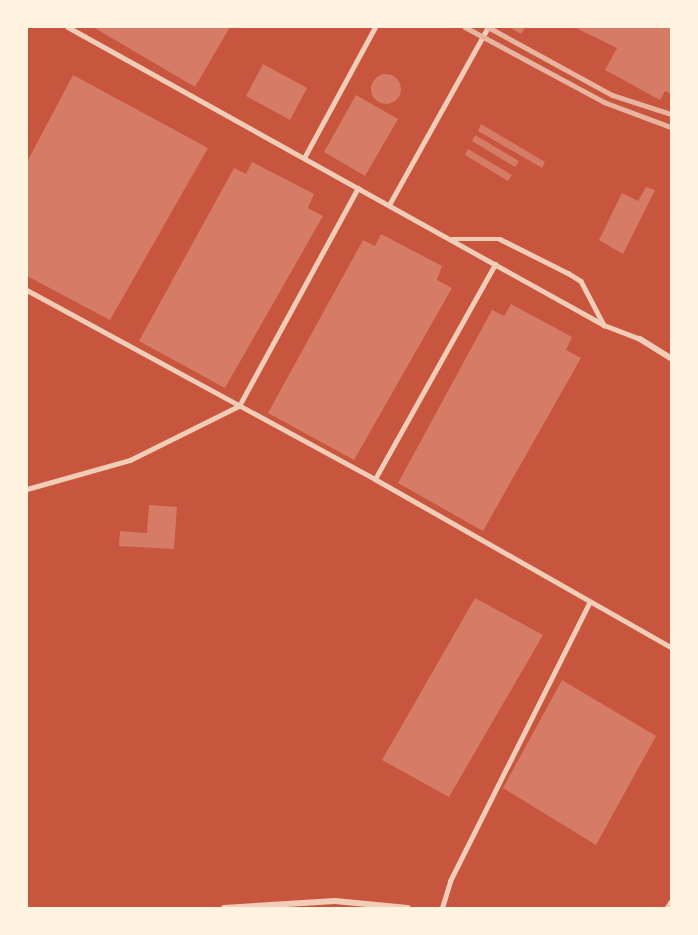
<!DOCTYPE html>
<html>
<head>
<meta charset="utf-8">
<style>
	body { margin:0 }
	#map { position:relative; width:698px; height:935px; overflow:hidden; background:#c8553d; font-family:Commissioner,sans-serif }
	div>[style] { position:absolute }
	.building>* { inset:0; background:#d67c66 }
	.round { border-radius:50% }
	.service>* { height:4.5px; margin:-2.25px; padding:0 2.25px; transform-origin:2.25px; border-radius:2.25px; background:#f1ccb7 }
	.minor>* { height:6px; margin:-3px; padding:0 3px; transform-origin:3px; border-radius:3px; background:#f1ccb7 }
	.rail>* { height:4.5px; margin:-2.25px; padding:0 2.25px; transform-origin:2.25px; border-radius:2.25px; background:#e9b49f }
	span { translate:-50% -50%; white-space:nowrap; text-align:center; line-height:1.15; -webkit-text-stroke:6px #fff3e0; paint-order:stroke }
	.frame { position:absolute; inset:0; border:28px solid #fff3e0; pointer-events:none }
</style>
</head>
<body>
<div id="map">
	<div class="building">
		<div style="clip-path:polygon(93px 27px,230px 27px,195px 87px)"></div>
		<div style="clip-path:polygon(509px 27px,525px 27px,521px 34px)"></div>
		<div style="clip-path:polygon(574px 27px,671px 27px,671px 94px,665px 91px,660px 100px,605px 70px,617px 48px)"></div>
		<div style="clip-path:polygon(263px 64px,307px 88px,290px 120px,246px 96px)"></div>
		<div class="round" style="left:371px;top:74px;width:30px;height:30px"></div>
		<div style="clip-path:polygon(73px 75px,208px 148px,110px 320px,27px 276px,27px 162px)"></div>
		<div style="clip-path:polygon(356px 95px,398px 119px,365px 176px,324px 152px)"></div>
		<div style="clip-path:polygon(481px 124px,545px 162px,542px 168px,478px 131px)"></div>
		<div style="clip-path:polygon(475px 135px,519px 161px,515px 167px,472px 141px)"></div>
		<div style="clip-path:polygon(468px 149px,512px 175px,508px 181px,465px 155px)"></div>
		<div style="clip-path:polygon(252px 162px,314px 194px,308px 208px,323px 216px,225px 388px,139px 341px,234px 168px,246px 174px)"></div>
		<div style="clip-path:polygon(646px 187px,655px 190px,623px 254px,599px 240px,622px 193px,638px 201px)"></div>
		<div style="clip-path:polygon(381px 234px,442px 266px,437px 280px,452px 288px,354px 460px,268px 413px,363px 240px,375px 246px)"></div>
		<div style="clip-path:polygon(511px 304px,572px 337px,566px 350px,581px 358px,483px 531px,398px 483px,492px 310px,504px 316px)"></div>
		<div style="clip-path:polygon(149px 505px,177px 507px,174px 549px,119px 546px,120px 531px,147px 533px)"></div>
		<div style="clip-path:polygon(475px 598px,543px 635px,449px 797px,382px 760px)"></div>
		<div style="clip-path:polygon(562px 680px,656px 736px,596px 845px,503px 788px)"></div>
	</div>
	<div class="service">
		<div style="left:68px;top:27px;width:613px;rotate:29.07deg"></div>
		<div style="left:604px;top:325px;width:39px;rotate:21deg"></div>
		<div style="left:304px;top:158px;width:149px;rotate:-61.5deg"></div>
		<div style="left:389px;top:205px;width:204px;rotate:-60.9deg"></div>
		<div style="left:452px;top:239px;width:48px"></div>
		<div style="left:500px;top:239px;width:76px;rotate:26.6deg"></div>
		<div style="left:568px;top:273px;width:15px;rotate:32deg"></div>
		<div style="left:581px;top:281px;width:50px;rotate:62.4deg"></div>
		<div style="left:27px;top:290px;width:396px;rotate:28.5deg"></div>
		<div style="left:375px;top:479px;width:340px;rotate:29.6deg"></div>
		<div style="left:375px;top:479px;width:246px;rotate:-60.8deg"></div>
		<div style="left:27px;top:489px;width:107px;rotate:-15.7deg"></div>
		<div style="left:130px;top:460px;width:122px;rotate:-26.4deg"></div>
		<div style="left:239px;top:406px;width:248px;rotate:-61.4deg"></div>
		<div style="left:442px;top:908px;width:28px;rotate:-73deg"></div>
		<div style="left:450px;top:881px;width:312px;rotate:-63.4deg"></div>
	</div>
	<div class="minor">
		<div style="left:640px;top:339px;width:36px;rotate:32deg"></div>
		<div style="left:224px;top:908px;width:111px;rotate:-3.6deg"></div>
		<div style="left:335px;top:901px;width:73px;rotate:5.5deg"></div>
		<div style="left:668px;top:908px;width:6px;rotate:-59deg"></div>
	</div>
	<div class="rail">
		<div style="left:465px;top:27px;width:158px;rotate:28.3deg"></div>
		<div style="left:604px;top:102px;width:72px;rotate:20.5deg"></div>
		<div style="left:488px;top:27px;width:141px;rotate:28.7deg"></div>
		<div style="left:612px;top:95px;width:62px;rotate:17.9deg"></div>
	</div>
	<div class="frame"></div>
</div>
</body>
</html>
